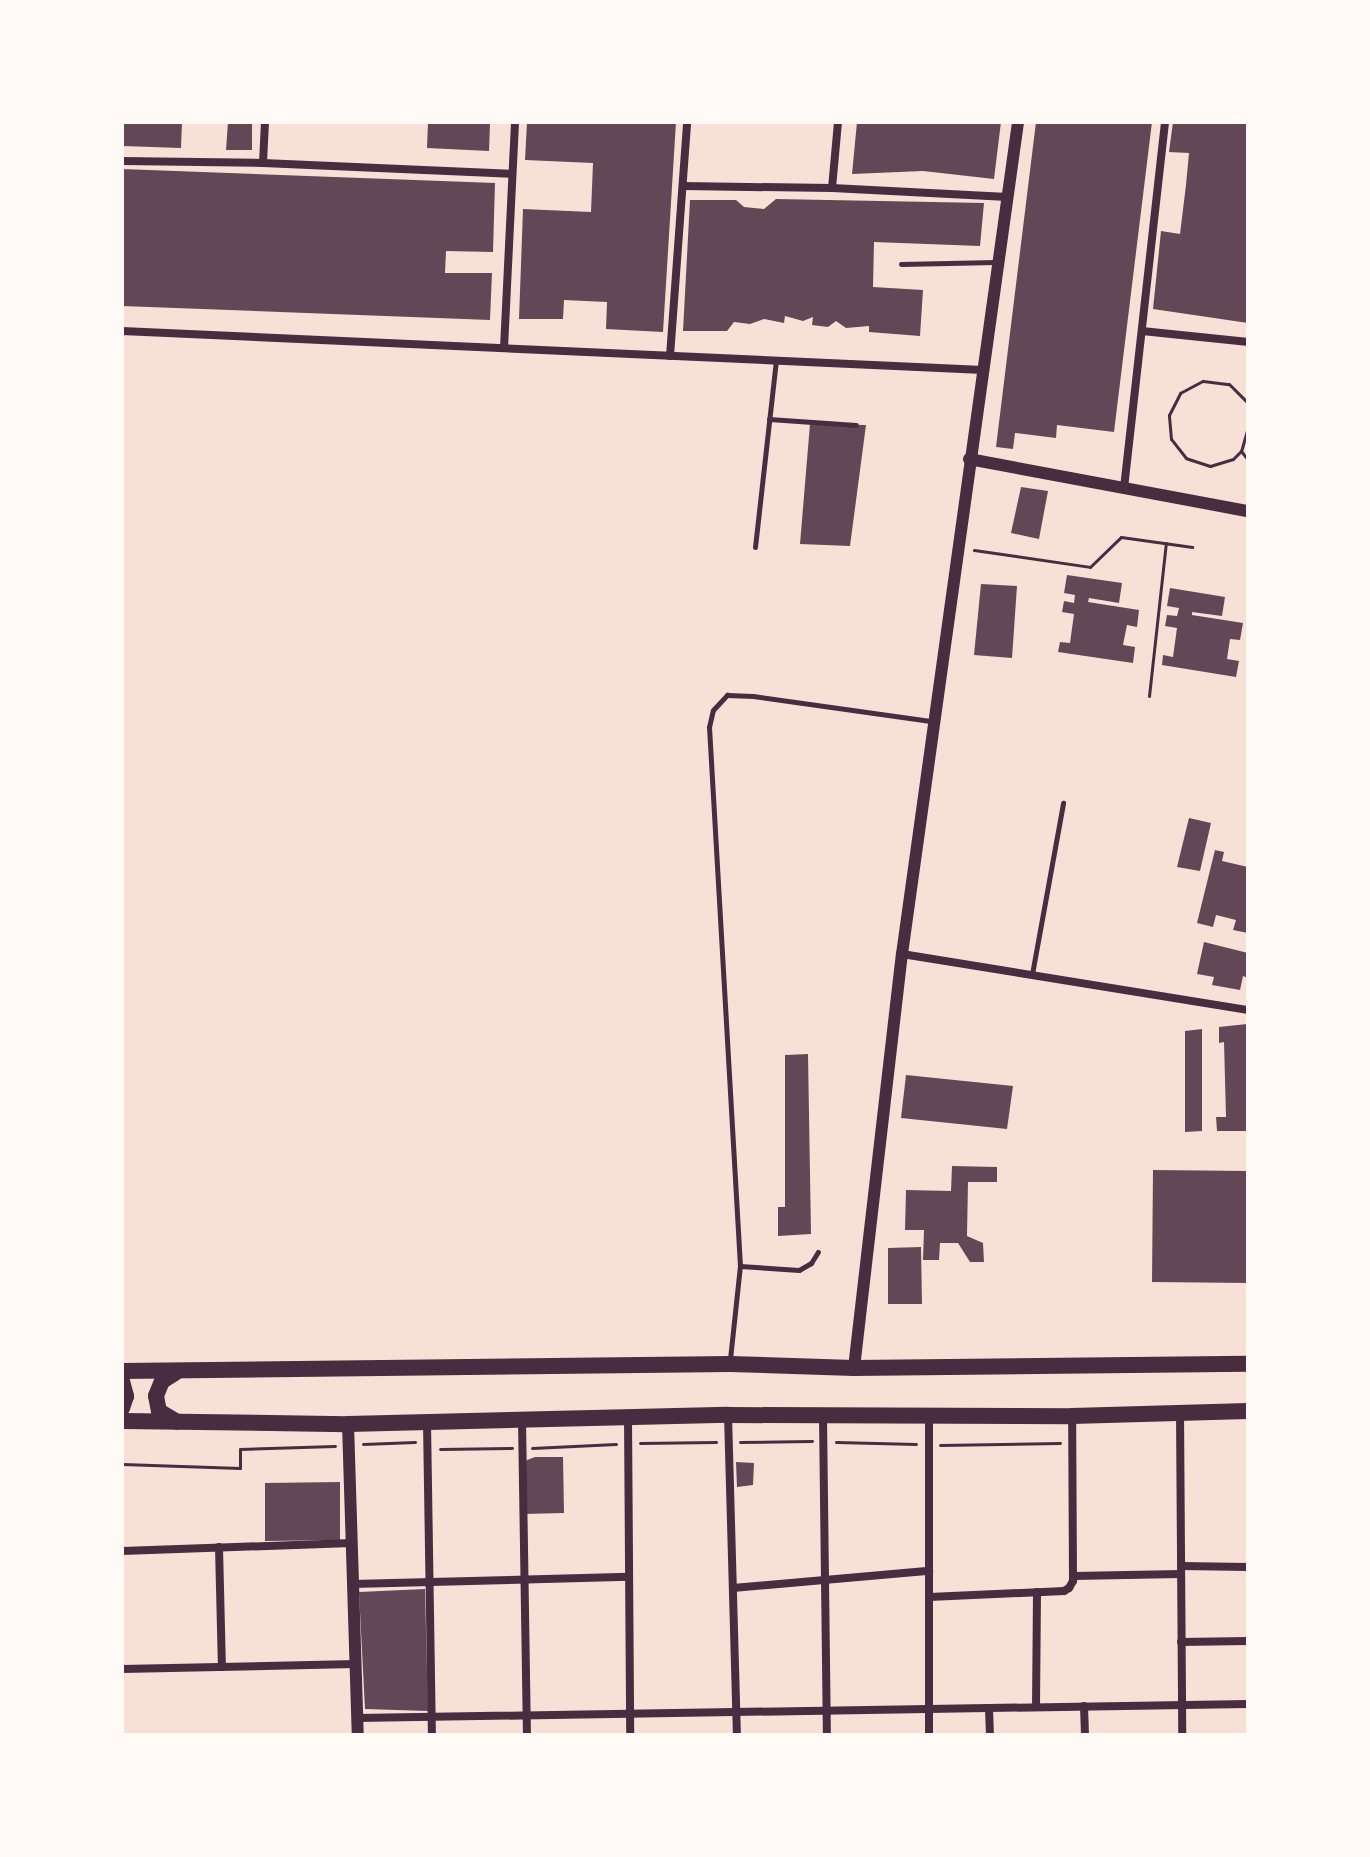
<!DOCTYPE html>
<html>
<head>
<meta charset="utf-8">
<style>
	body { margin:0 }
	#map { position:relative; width:1370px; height:1857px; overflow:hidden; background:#f7e1d7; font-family:Barlow,sans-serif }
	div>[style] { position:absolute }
	.building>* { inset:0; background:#644757 }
	.path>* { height:3px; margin:-1.5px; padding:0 1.5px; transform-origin:1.5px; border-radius:1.5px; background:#4a2c40 }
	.service>* { height:5px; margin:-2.5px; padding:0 2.5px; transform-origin:2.5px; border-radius:2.5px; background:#4a2c40 }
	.minor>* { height:8px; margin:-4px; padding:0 4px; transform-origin:4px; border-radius:4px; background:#4a2c40 }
	.tertiary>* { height:12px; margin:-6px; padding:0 6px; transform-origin:6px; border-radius:6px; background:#4a2c40 }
	.trunk>* { height:16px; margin:-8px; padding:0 8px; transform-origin:8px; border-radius:8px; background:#4a2c40 }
	span { translate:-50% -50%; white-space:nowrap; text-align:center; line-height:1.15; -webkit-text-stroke:8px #fffaf5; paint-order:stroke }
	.frame { position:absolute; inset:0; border:124px solid #fffaf5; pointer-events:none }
</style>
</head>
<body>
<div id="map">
	<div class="building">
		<div style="clip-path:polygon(122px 122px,182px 122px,181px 148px,122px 146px)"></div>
		<div style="clip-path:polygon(228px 122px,252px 122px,252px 150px,226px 150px)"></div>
		<div style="clip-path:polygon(428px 122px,490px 123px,489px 151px,427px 148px)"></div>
		<div style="clip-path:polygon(527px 122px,676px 122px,663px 332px,606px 329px,607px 302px,564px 300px,563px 319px,519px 319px,523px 209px,591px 212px,593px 163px,525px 160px)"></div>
		<div style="clip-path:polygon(857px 122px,1001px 122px,994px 179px,923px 171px,852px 174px)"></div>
		<div style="clip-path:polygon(1036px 122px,1152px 122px,1114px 432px,1057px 425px,1056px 438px,1015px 433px,1013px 449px,996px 447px)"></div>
		<div style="clip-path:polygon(1173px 122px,1248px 122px,1248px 323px,1153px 309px,1161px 231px,1180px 234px,1186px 185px,1189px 153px,1169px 152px)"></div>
		<div style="clip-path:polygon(122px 169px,495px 183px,493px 252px,446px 251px,445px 273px,492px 273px,490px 320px,122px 306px)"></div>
		<div style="clip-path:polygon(776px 199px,984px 203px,980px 246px,874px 242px,873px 287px,923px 290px,920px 336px,869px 332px,869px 326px,846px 328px,836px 321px,828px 327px,812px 325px,813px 317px,803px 321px,785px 316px,784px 323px,764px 319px,750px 324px,734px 322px,727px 331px,683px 331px,690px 200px,736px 200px,744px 207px,764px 209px)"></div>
		<div style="clip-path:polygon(810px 424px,866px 425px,850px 546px,800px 544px)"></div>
		<div style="clip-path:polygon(1021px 487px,1048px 491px,1039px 539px,1011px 533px)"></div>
		<div style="clip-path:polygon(1067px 575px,1122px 583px,1119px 603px,1089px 598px,1088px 602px,1139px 610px,1137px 627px,1127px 625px,1123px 645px,1135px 647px,1133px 663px,1058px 652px,1060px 642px,1070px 643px,1074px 614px,1062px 612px,1064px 601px,1074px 603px,1075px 595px,1064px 593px)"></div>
		<div style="clip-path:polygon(981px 584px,1017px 586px,1012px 658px,974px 655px)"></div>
		<div style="clip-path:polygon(1170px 588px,1225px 597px,1222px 616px,1192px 612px,1192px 615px,1243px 623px,1240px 640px,1230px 639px,1227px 659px,1239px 661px,1236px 677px,1162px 665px,1163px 655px,1173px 657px,1177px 628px,1165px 626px,1167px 615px,1177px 616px,1179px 608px,1167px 606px)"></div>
		<div style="clip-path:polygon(1189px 818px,1211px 823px,1200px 871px,1177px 867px)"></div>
		<div style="clip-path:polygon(1215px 850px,1224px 852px,1222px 861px,1248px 867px,1248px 933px,1233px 930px,1236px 920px,1216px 915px,1213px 927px,1197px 923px)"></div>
		<div style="clip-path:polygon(1204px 942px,1248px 953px,1248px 978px,1243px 976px,1240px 990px,1212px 985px,1214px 977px,1197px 974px)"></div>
		<div style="clip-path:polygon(1247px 1024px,1248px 1131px,1217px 1131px,1216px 1117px,1226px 1117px,1224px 1042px,1219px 1043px,1219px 1027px)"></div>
		<div style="clip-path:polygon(1202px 1029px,1202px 1131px,1185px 1132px,1185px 1031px)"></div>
		<div style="clip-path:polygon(808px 1054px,811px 1234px,778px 1236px,778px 1207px,785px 1207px,785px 1055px)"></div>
		<div style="clip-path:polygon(906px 1075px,1013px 1086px,1007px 1129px,901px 1118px)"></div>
		<div style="clip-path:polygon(952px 1166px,997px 1167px,997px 1182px,968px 1182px,967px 1236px,983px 1243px,984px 1262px,970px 1262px,958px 1243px,940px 1243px,939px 1260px,923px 1260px,924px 1230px,905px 1230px,906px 1190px,951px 1191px)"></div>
		<div style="clip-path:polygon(1153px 1170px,1248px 1171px,1248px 1283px,1152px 1282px)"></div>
		<div style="clip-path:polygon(921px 1247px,922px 1304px,888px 1304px,888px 1248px)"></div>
		<div style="clip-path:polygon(535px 1457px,563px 1457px,564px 1513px,524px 1514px,523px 1471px,527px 1460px)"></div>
		<div style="clip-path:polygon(736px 1462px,754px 1463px,753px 1485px,737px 1487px)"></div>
		<div style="clip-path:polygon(340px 1482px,340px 1540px,265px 1541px,265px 1483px)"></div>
		<div style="clip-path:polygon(425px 1589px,428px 1711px,365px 1709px,359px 1592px)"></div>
	</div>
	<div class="path">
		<div style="left:1248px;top:427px;width:25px;rotate:106deg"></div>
		<div style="left:1241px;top:451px;width:11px;rotate:52deg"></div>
		<div style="left:1241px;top:451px;width:11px;rotate:135deg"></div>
		<div style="left:1233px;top:459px;width:24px;rotate:163deg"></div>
		<div style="left:1210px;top:466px;width:25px;rotate:-162deg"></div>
		<div style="left:1186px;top:458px;width:24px;rotate:-128deg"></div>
		<div style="left:1171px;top:439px;width:24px;rotate:-95deg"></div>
		<div style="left:1169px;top:415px;width:25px;rotate:-63deg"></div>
		<div style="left:1180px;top:393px;width:26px;rotate:-28deg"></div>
		<div style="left:1203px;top:381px;width:26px;rotate:7deg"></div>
		<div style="left:1229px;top:384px;width:27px;rotate:45deg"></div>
		<div style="left:974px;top:550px;width:117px;rotate:8.3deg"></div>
		<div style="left:1090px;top:567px;width:43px;rotate:-44.1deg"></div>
		<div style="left:1121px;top:537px;width:72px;rotate:8deg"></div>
		<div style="left:1149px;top:696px;width:154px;rotate:-83.7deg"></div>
		<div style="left:740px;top:1442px;width:72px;rotate:-0.8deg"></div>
		<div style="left:836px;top:1442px;width:80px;rotate:1.4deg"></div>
		<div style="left:640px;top:1443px;width:76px;rotate:-0.8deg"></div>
		<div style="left:363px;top:1444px;width:52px;rotate:-2.2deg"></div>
		<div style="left:940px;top:1445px;width:120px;rotate:-1deg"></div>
		<div style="left:532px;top:1448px;width:84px;rotate:-2.7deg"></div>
		<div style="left:440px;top:1449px;width:72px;rotate:-0.8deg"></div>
		<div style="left:122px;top:1464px;width:118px;rotate:1.9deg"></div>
		<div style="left:240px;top:1468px;width:19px;rotate:-90deg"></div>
		<div style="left:240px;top:1449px;width:95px;rotate:-1.8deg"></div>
	</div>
	<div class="service">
		<div style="left:901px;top:264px;width:95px;rotate:-1.2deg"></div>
		<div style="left:769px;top:419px;width:87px;rotate:3.9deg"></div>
		<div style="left:755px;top:547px;width:187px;rotate:-83.6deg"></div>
		<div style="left:1032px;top:974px;width:174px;rotate:-79.7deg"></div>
		<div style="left:740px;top:1266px;width:59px;rotate:3.9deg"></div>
		<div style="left:799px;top:1270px;width:14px;rotate:-30deg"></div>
		<div style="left:811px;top:1263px;width:13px;rotate:-58deg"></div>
		<div style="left:730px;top:1359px;width:94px;rotate:-83.9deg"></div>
		<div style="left:740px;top:1266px;width:540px;rotate:-93.29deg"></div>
		<div style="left:709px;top:727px;width:17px;rotate:-77deg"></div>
		<div style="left:713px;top:710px;width:21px;rotate:-47deg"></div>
		<div style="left:727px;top:695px;width:26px;rotate:2deg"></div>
		<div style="left:753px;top:696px;width:181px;rotate:8deg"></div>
	</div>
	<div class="minor">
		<div style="left:122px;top:161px;width:141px;rotate:0.8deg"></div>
		<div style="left:263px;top:163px;width:249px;rotate:2.5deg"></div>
		<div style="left:263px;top:163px;width:41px;rotate:-87.2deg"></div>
		<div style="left:683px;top:186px;width:149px;rotate:0.8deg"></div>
		<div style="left:832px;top:188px;width:176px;rotate:2.9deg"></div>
		<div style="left:832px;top:188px;width:66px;rotate:-84.8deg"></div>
		<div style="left:122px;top:331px;width:862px;rotate:2.59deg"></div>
		<div style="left:1142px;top:331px;width:107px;rotate:5.9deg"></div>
		<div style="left:504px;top:348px;width:226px;rotate:-87.2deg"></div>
		<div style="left:670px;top:356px;width:235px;rotate:-85.8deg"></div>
		<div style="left:1124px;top:488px;width:368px;rotate:-83.6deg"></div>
		<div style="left:902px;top:954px;width:351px;rotate:9.2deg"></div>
		<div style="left:1180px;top:1412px;width:323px;rotate:89.6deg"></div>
		<div style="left:728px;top:1415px;width:320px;rotate:88.4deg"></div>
		<div style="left:823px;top:1416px;width:319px;rotate:89.3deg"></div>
		<div style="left:628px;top:1418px;width:317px;rotate:89.6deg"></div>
		<div style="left:522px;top:1420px;width:315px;rotate:89.1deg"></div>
		<div style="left:427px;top:1422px;width:313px;rotate:89.1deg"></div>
		<div style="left:219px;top:1547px;width:120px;rotate:88.6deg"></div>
		<div style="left:122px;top:1551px;width:230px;rotate:-2deg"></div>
		<div style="left:1181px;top:1566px;width:67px;rotate:0.9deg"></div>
		<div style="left:1073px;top:1576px;width:108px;rotate:-1.1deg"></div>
		<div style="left:353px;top:1584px;width:276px;rotate:-1.5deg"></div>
		<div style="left:733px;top:1588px;width:197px;rotate:-5deg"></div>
		<div style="left:929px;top:1597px;width:135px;rotate:-2.5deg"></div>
		<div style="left:1064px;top:1591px;width:6px;rotate:-31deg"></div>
		<div style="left:1069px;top:1588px;width:8px;rotate:-60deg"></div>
		<div style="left:1073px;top:1581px;width:164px;rotate:-90.3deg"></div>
		<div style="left:1181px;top:1642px;width:67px;rotate:-0.9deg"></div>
		<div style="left:122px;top:1669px;width:233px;rotate:-1.2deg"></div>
		<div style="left:1084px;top:1706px;width:29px;rotate:88deg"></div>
		<div style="left:1036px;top:1707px;width:115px;rotate:-89.5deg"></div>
		<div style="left:989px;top:1708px;width:27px;rotate:88deg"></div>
		<div style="left:357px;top:1718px;width:891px;rotate:-0.9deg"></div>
		<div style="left:929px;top:1735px;width:319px;rotate:-90deg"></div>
	</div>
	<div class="tertiary">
		<div style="left:969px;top:459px;width:284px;rotate:10.6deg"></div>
		<div style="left:854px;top:1368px;width:417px;rotate:-83.4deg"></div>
		<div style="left:902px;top:954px;width:840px;rotate:-82.06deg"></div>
		<div style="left:348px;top:1424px;width:311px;rotate:88.2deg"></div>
	</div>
	<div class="trunk">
		<div style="left:122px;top:1371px;width:608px;rotate:-0.66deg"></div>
		<div style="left:730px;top:1364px;width:124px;rotate:1.8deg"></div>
		<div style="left:854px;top:1368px;width:394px;rotate:-0.6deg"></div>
		<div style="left:175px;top:1373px;width:15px;rotate:148deg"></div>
		<div style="left:162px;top:1381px;width:16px;rotate:112deg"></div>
		<div style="left:156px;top:1396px;width:15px;rotate:79deg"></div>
		<div style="left:159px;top:1411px;width:21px;rotate:31deg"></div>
		<div style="left:122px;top:1381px;width:16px;rotate:75deg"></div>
		<div style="left:126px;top:1396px;width:13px;rotate:108deg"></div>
		<div style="left:122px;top:1421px;width:226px;rotate:0.8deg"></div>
		<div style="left:348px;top:1424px;width:380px;rotate:-1.4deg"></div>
		<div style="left:728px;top:1415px;width:344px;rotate:0.2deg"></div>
		<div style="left:1072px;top:1416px;width:176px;rotate:-1.6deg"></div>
	</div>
	<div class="frame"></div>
</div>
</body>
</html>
